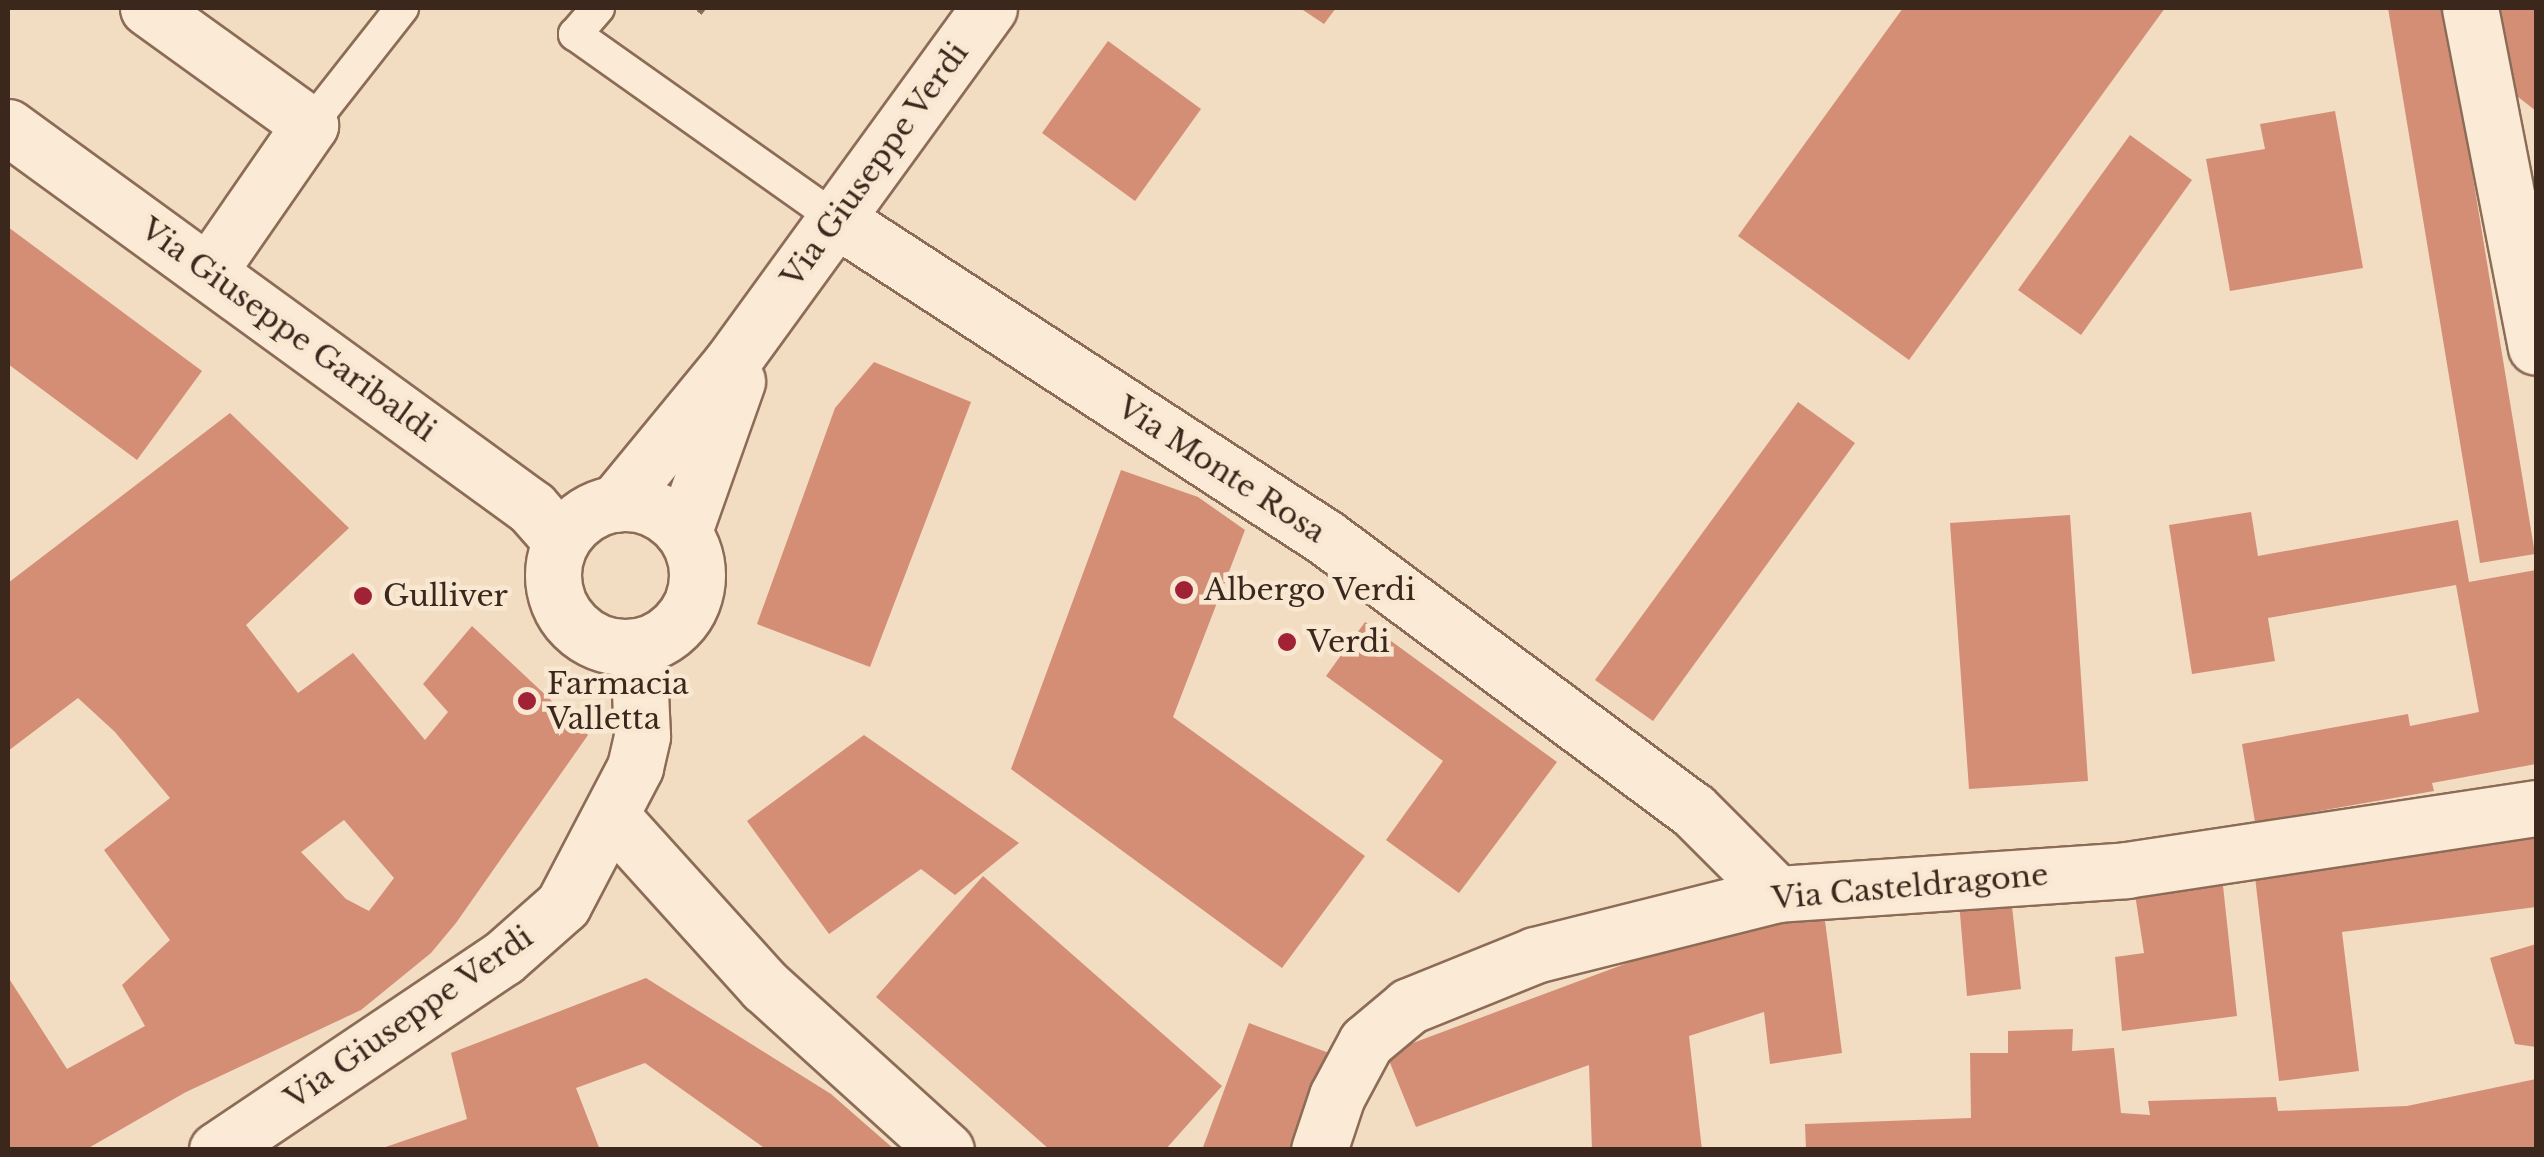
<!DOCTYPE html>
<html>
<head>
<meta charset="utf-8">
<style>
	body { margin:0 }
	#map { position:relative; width:2544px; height:1157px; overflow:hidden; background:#f2dcc2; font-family:"Libre Baskerville",serif }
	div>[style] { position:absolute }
	.building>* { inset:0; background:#d38e75 }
	.path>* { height:6px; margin-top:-3px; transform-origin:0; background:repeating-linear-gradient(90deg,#8d6c57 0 8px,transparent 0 13px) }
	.roads { filter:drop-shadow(2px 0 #8d6c57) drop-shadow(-2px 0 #8d6c57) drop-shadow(0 2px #8d6c57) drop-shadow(0 -2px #8d6c57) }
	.lane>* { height:32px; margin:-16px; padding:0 16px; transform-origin:16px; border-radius:16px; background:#fbebd6 }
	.street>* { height:55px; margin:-27.5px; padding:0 27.5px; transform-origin:27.5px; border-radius:27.5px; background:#fbebd6 }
	.secondary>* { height:55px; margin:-27.5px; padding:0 27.5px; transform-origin:27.5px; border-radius:27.5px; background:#fbebd6 }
	.secondary>.ring { margin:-27.5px; padding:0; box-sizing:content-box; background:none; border:55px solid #fbebd6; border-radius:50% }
	.dots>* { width:28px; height:28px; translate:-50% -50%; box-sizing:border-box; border:5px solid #f8e8d2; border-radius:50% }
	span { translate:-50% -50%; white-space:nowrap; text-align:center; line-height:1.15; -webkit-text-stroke:9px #f8e8d2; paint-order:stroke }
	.street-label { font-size:30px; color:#3c271d }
	.poi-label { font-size:30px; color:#3c271d }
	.left { translate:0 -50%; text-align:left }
	.frame { position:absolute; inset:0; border:10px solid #3c271d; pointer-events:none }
</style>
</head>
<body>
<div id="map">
	<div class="building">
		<div style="clip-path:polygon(1300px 8px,1336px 8px,1324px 24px)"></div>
		<div style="clip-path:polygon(1903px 8px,2165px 8px,1909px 360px,1738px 236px)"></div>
		<div style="clip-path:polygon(2388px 8px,2445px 8px,2535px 554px,2480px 563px)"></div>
		<div style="clip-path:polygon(2484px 8px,2536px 8px,2536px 111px,2499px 82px)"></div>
		<div style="clip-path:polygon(1108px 41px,1201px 109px,1135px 201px,1042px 133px)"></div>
		<div style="clip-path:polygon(2335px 111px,2363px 268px,2230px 291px,2206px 159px,2265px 149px,2260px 124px)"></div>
		<div style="clip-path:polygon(2130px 135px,2192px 180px,2081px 335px,2018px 290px)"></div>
		<div style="clip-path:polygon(8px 227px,202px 371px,137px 460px,8px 364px)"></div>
		<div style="clip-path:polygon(874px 362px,971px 402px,870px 667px,757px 624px,835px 408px)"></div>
		<div style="clip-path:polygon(1798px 402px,1855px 443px,1653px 721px,1595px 680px)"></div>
		<div style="clip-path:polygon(evenodd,230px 413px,349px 528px,246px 625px,298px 693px,353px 653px,425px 740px,448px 712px,423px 684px,472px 626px,588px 735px,456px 923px,431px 953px,361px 1010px,186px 1092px,85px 1150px,8px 1150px,8px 977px,67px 1069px,145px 1026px,122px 985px,170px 940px,104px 850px,170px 798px,115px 732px,78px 698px,8px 751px,8px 583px,230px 413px,344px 820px,394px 878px,369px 911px,346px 899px,301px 852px,344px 820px)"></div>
		<div style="clip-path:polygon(1121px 470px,1198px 497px,1245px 530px,1173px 717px,1365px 856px,1282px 968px,1011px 769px)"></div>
		<div style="clip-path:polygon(2251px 512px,2258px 556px,2458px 520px,2469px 582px,2536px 570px,2536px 764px,2432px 783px,2434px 791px,2255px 822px,2242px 744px,2408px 714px,2410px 726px,2479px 712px,2456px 585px,2268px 618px,2275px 661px,2192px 674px,2169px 525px)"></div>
		<div style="clip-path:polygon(2070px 515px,2088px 781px,1969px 789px,1950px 523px)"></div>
		<div style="clip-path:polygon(1365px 622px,1557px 762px,1459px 893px,1386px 840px,1443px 761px,1326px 676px)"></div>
		<div style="clip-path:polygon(864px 735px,1019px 843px,955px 895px,921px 869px,829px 934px,747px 821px)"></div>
		<div style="clip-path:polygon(2536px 818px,2536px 907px,2342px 932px,2359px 1071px,2279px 1081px,2253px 860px)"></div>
		<div style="clip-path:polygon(2221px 867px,2237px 1016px,2122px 1031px,2115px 957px,2144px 953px,2133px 881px)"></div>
		<div style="clip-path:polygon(983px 876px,1222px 1086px,1165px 1150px,1050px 1150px,876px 997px)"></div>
		<div style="clip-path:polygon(2011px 897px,2021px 989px,1967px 996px,1959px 902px)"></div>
		<div style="clip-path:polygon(1824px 913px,1842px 1053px,1770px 1064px,1764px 1012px,1689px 1036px,1702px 1150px,1592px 1150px,1589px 1065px,1416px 1127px,1386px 1053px,1700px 936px)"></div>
		<div style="clip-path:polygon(2536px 944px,2536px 1047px,2515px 1044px,2490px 958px)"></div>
		<div style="clip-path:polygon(646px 978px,831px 1094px,895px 1150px,767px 1150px,645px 1063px,576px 1088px,600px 1150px,377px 1150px,467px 1119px,451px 1053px)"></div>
		<div style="clip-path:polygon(1249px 1023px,1329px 1053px,1293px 1150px,1202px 1150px)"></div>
		<div style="clip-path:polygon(2073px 1029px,2072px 1051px,2114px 1048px,2121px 1113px,2150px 1115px,2148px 1101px,2276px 1097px,2278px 1111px,2407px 1106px,2536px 1079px,2536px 1150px,1806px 1150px,1805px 1124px,1971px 1118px,1970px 1053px,2008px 1053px,2008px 1031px)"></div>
	</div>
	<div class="path">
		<div style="left:699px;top:13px;width:6px;rotate:-51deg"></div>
	</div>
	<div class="roads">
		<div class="lane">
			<div style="left:598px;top:8px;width:35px;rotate:131deg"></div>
			<div style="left:575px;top:34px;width:320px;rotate:35.3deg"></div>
			<div style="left:310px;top:125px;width:149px;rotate:-51.8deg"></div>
		</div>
		<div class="street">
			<div style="left:148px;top:8px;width:200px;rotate:35.8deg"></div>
			<div style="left:310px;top:125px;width:178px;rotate:124.7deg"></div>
			<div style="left:2470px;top:8px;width:345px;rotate:79deg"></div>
			<div style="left:8px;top:127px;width:648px;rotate:36.02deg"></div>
			<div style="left:532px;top:508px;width:44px;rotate:48.7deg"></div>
			<div style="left:836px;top:219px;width:583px;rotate:33.04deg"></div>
			<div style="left:1325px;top:537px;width:458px;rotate:36.6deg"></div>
			<div style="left:1693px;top:810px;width:119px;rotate:45deg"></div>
			<div style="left:613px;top:818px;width:227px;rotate:47.9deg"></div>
			<div style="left:765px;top:986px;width:244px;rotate:42.2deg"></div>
			<div style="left:1319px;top:1150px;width:57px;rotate:-71.6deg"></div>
			<div style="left:1337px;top:1096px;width:61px;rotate:-61.8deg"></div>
			<div style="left:1366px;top:1042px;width:56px;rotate:-39.9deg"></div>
			<div style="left:1409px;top:1006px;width:136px;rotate:-22deg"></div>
			<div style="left:1535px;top:955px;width:250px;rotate:-14.1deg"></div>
			<div style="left:1777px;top:894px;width:350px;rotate:-3.9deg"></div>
			<div style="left:2126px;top:870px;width:415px;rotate:-8.6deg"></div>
		</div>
		<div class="secondary">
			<div class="ring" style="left:553px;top:503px;width:89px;height:89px"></div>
			<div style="left:615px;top:504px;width:183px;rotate:-50.6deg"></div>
			<div style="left:731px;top:363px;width:439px;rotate:-54deg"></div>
			<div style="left:684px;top:531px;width:159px;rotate:-70.5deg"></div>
			<div style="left:217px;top:1150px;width:344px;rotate:-33.9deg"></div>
			<div style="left:503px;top:958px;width:80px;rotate:-41.5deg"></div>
			<div style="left:563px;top:905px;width:156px;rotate:-62.4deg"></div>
			<div style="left:635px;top:767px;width:32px;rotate:-77deg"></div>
			<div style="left:642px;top:736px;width:89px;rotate:-92.6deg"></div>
		</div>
	</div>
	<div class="dots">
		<div style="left:1184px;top:590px;background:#a12235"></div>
		<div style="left:363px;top:596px;background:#a12235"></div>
		<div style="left:1287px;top:642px;background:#a12235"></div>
		<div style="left:527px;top:701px;background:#a12235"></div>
	</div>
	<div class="street-label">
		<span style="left:875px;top:165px;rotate:-54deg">Via Giuseppe Verdi</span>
		<span style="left:288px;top:330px;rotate:36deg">Via Giuseppe Garibaldi</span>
		<span style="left:1221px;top:470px;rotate:33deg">Via Monte Rosa</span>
		<span style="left:1910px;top:887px;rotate:-5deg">Via Casteldragone</span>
		<span style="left:409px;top:1018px;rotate:-35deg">Via Giuseppe Verdi</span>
	</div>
	<div class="poi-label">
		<span class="left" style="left:1204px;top:590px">Albergo Verdi</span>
		<span class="left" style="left:383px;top:596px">Gulliver</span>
		<span class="left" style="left:1307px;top:642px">Verdi</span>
		<span class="left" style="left:547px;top:701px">Farmacia<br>Valletta</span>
	</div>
	<div class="frame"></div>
</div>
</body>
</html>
